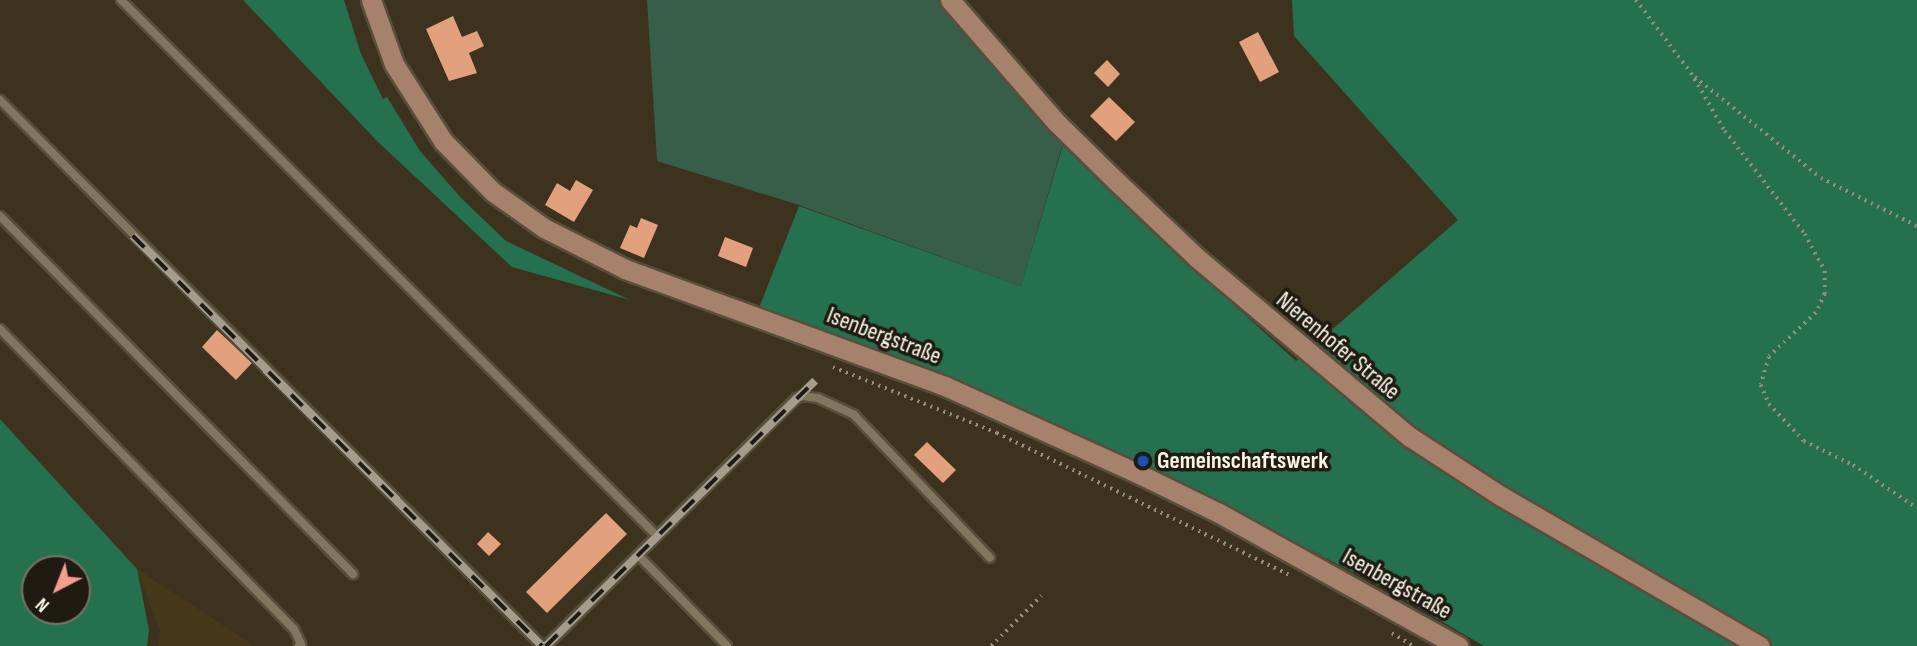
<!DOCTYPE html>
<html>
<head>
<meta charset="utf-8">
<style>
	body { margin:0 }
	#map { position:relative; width:1917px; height:646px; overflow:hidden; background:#3d321d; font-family:"Sofia Sans Condensed",sans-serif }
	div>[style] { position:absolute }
	.built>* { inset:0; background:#47381c }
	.green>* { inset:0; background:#365e49 }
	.forest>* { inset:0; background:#25714f }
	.building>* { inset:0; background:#e3a07d }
	.path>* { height:3.5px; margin-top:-1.75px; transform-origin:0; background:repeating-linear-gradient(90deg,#978e7c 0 2px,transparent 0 7px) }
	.roads { filter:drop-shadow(2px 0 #584e3c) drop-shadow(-2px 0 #584e3c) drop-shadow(0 2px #584e3c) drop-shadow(0 -2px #584e3c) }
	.service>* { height:8px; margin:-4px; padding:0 4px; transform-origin:4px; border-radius:4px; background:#83765f }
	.secondary>* { height:19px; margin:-9.5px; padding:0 9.5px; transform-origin:9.5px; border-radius:9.5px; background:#a6826d }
	.rail>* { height:8px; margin-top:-4px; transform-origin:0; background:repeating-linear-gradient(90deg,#201b12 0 16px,#a59c8b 0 32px); box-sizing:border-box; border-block:2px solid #a59c8b }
	.dots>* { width:19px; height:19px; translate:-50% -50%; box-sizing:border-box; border:4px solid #201b12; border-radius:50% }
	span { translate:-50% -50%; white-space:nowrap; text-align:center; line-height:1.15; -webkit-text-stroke:7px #201b12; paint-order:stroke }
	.street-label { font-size:24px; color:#fbf4e7 }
	.poi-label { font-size:24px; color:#fbf4e7; font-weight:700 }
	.left { translate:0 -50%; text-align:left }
	.north { position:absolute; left:21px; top:555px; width:70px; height:70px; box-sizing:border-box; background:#201b12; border:2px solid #787267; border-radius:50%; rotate:222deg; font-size:19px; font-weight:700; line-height:28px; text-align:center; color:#fbf4e7 }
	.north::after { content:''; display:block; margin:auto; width:24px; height:32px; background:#f59d8e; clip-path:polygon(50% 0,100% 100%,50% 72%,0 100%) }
</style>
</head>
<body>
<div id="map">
	<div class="built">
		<div style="clip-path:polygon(137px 569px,250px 643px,252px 646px,158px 646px,160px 630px)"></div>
	</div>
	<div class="green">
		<div style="clip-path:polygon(647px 0,938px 0,1064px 139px,1021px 286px,799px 205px,657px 161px)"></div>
	</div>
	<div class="forest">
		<div style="clip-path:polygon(243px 0,344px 0,361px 54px,383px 99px,387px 97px,420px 151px,462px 199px,506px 241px,630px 300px,512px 267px,378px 142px)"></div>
		<div style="clip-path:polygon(1292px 0,1917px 0,1917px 646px,1484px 646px,1386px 589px,1181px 484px,759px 308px,799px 206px,1021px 286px,1065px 138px,1173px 250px,1296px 361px,1458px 220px,1294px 36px)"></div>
		<div style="clip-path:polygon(evenodd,0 419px,137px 569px,149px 630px,147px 646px,0 646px,0 419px,35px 569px,77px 569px,77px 611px,35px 611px,35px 569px)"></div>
	</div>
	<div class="building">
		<div style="clip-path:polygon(453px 16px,462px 37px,477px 31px,484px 46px,469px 53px,477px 73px,449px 81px,426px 29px)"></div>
		<div style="clip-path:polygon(1258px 32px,1279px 72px,1260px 82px,1239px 42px)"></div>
		<div style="clip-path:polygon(1107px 60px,1120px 74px,1108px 87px,1094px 73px)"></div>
		<div style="clip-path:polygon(1109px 97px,1135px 122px,1116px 141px,1090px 116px)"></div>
		<div style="clip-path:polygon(576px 180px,593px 190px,574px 222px,545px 205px,557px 183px,570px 191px)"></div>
		<div style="clip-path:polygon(641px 218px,658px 225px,644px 258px,620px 248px,630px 225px,637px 228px)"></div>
		<div style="clip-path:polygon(725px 237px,753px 248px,746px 267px,718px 256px)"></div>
		<div style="clip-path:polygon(217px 330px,252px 363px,236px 380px,202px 347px)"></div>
		<div style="clip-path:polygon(927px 442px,956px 470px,943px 483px,914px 455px)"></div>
		<div style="clip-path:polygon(606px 513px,627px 534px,547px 613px,526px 592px)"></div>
		<div style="clip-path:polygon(488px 532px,501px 544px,489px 556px,477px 544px)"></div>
	</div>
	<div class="path">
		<div style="left:1636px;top:0;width:91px;rotate:53deg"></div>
		<div style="left:1691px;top:73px;width:67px;rotate:59.6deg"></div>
		<div style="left:1725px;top:131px;width:130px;rotate:52.2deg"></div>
		<div style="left:1805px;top:234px;width:42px;rotate:61.6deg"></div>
		<div style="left:1825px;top:271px;width:23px;rotate:90deg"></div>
		<div style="left:1825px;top:294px;width:21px;rotate:115deg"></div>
		<div style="left:1816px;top:313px;width:64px;rotate:136.9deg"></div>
		<div style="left:1769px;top:357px;width:29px;rotate:106deg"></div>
		<div style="left:1761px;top:385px;width:21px;rotate:67deg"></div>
		<div style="left:1769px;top:404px;width:51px;rotate:46.6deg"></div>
		<div style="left:1804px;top:441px;width:55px;rotate:26.1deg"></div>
		<div style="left:1853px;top:465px;width:77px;rotate:33.9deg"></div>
		<div style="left:1695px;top:77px;width:161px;rotate:38.7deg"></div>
		<div style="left:1821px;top:178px;width:107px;rotate:26.6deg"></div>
		<div style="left:833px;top:367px;width:177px;rotate:21.9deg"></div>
		<div style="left:997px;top:433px;width:327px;rotate:25.9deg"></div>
		<div style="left:1392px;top:633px;width:26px;rotate:31deg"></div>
		<div style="left:991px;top:646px;width:71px;rotate:-45deg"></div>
	</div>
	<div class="roads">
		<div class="service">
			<div style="left:121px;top:0;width:758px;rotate:45deg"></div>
			<div style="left:0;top:100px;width:769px;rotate:45.21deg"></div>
			<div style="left:0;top:216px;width:503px;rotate:45.4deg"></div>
			<div style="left:0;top:329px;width:420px;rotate:45.6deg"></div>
			<div style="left:294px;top:629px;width:17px;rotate:65deg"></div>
			<div style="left:301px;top:644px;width:3px;rotate:135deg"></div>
			<div style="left:638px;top:555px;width:127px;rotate:45.6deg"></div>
			<div style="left:546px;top:646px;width:353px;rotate:-44.7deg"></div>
			<div style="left:797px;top:398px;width:6px;rotate:-18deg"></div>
			<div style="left:803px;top:396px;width:15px;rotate:8deg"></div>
			<div style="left:818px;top:398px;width:40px;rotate:25deg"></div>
			<div style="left:854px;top:415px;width:197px;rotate:46.4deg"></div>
		</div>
		<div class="secondary">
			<div style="left:371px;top:0;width:68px;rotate:70.2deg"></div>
			<div style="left:394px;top:64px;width:91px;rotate:57.5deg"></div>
			<div style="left:443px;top:141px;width:71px;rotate:45.6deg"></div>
			<div style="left:493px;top:192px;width:62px;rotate:35.2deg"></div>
			<div style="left:544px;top:228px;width:91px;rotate:26.8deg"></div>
			<div style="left:625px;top:269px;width:341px;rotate:20.1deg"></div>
			<div style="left:945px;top:386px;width:213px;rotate:24.4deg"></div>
			<div style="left:1139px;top:474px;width:89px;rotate:26deg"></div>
			<div style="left:1219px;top:513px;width:274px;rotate:29.1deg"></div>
			<div style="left:950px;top:0;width:163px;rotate:49deg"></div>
			<div style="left:1057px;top:123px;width:81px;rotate:44.5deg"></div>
			<div style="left:1115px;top:180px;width:112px;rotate:43.5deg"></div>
			<div style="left:1196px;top:257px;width:280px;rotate:40.1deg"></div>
			<div style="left:1410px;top:437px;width:108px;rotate:33deg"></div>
			<div style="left:1501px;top:496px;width:299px;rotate:30.1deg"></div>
		</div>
	</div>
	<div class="rail">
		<div style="left:133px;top:236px;width:579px;rotate:45.07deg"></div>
		<div style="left:546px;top:646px;width:378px;rotate:-44.6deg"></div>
	</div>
	<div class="dots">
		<div style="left:1143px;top:461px;background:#1a4fb4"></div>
	</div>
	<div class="street-label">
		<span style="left:884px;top:336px;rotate:21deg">Isenbergstraße</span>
		<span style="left:1338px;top:346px;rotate:40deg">Nierenhofer Straße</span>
		<span style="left:1397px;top:584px;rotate:29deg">Isenbergstraße</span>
	</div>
	<div class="poi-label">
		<span class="left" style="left:1157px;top:461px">Gemeinschaftswerk</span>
	</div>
	<div class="north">N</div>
</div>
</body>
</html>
